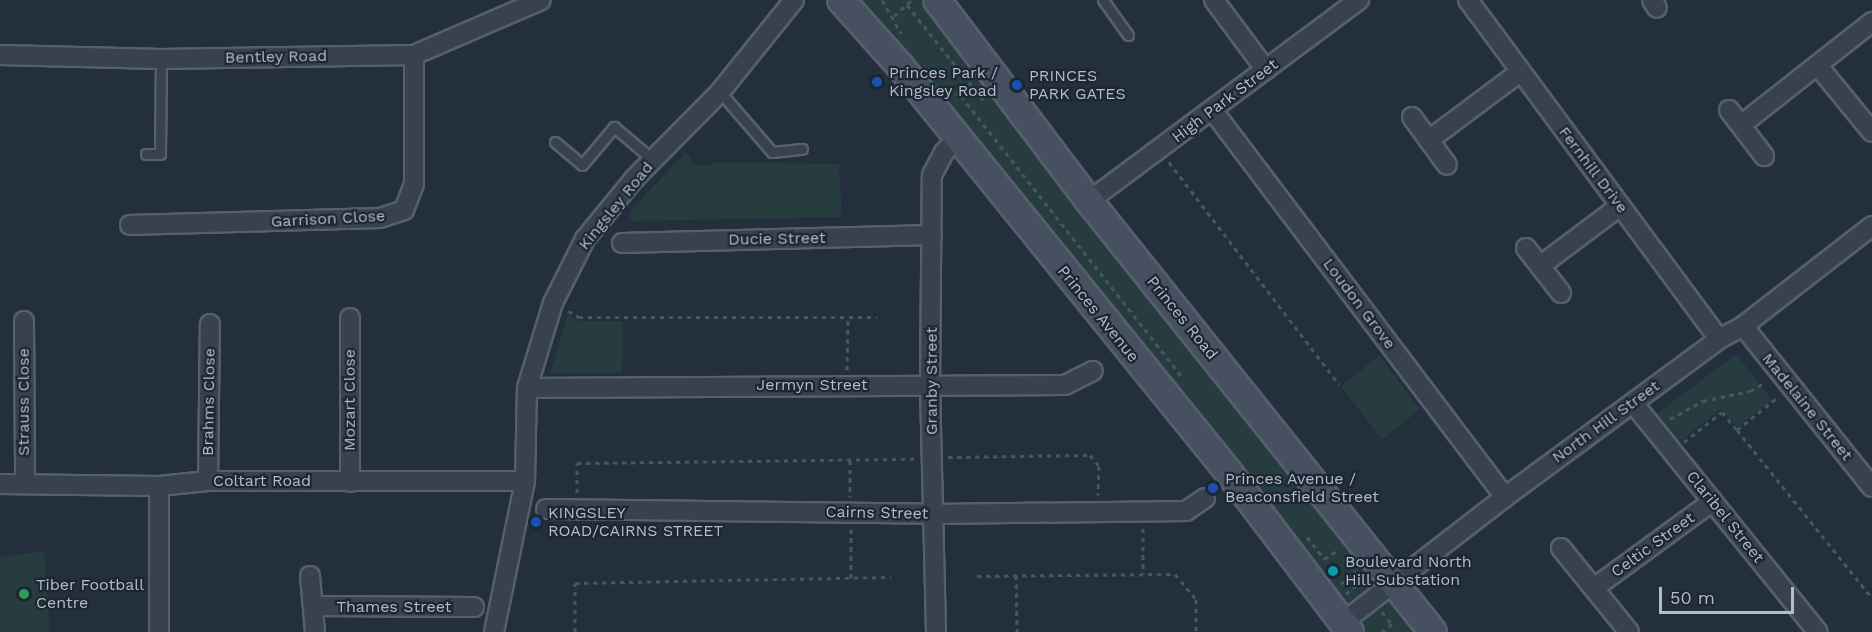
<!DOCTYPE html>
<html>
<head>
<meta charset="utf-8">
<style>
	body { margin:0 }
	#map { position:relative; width:1872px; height:632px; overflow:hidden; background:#242f3e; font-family:"Work Sans",sans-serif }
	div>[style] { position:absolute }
	.green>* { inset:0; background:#263c3f }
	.path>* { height:3px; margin-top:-1.5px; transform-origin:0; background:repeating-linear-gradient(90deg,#44595c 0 4.5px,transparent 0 9px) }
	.roads { filter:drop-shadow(2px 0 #565f6c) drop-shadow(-2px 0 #565f6c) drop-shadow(0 2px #565f6c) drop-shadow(0 -2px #565f6c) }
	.lane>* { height:9px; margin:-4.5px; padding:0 4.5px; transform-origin:4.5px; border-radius:4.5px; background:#38414e }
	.street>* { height:18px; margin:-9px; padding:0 9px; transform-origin:9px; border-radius:9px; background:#38414e }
	.secondary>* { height:26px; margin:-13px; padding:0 13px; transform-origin:13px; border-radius:13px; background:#465061 }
	.dots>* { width:16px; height:16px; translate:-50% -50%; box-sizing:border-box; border:3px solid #1d2633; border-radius:50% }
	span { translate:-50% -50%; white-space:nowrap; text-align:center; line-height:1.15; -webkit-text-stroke:4.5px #1d2633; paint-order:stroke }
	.street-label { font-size:16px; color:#b4bcc9 }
	.poi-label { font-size:16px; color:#b4bcc9 }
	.left { translate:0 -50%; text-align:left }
	.scale { position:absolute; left:1659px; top:587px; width:135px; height:27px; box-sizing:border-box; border:3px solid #b4bcc9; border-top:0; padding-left:8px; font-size:18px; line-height:21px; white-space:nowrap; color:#b4bcc9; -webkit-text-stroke:4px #1d2633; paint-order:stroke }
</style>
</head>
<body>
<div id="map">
	<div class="green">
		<div style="clip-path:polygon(841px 0,937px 0,1433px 632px,1350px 632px)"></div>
		<div style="clip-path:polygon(686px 152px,695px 166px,713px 166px,712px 162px,839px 164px,842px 217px,632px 221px,629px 214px,634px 207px)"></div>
		<div style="clip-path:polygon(568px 315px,580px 321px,623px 321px,622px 373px,550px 373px)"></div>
		<div style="clip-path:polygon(1736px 354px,1772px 400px,1737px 427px,1721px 409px,1679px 442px,1655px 415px)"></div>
		<div style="clip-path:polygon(1379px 356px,1420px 409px,1382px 440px,1341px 386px)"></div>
		<div style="clip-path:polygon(44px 551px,50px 632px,0 632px,0 557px)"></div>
	</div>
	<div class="path">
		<div style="left:882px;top:0;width:38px;rotate:60deg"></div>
		<div style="left:907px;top:5px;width:123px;rotate:51.3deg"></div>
		<div style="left:894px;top:16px;width:24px;rotate:-42deg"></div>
		<div style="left:948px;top:89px;width:15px;rotate:28deg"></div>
		<div style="left:961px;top:96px;width:359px;rotate:51.8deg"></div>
		<div style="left:1169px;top:162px;width:280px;rotate:52.6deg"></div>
		<div style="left:568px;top:311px;width:13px;rotate:29deg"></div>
		<div style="left:579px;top:317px;width:298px"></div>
		<div style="left:847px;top:370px;width:53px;rotate:-88.9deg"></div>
		<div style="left:1670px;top:419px;width:38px;rotate:-29deg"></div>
		<div style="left:1703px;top:401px;width:48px;rotate:-12deg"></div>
		<div style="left:1750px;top:391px;width:18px;rotate:-29deg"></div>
		<div style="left:1737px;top:430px;width:216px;rotate:51.2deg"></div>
		<div style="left:1684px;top:442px;width:48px;rotate:-38.3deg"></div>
		<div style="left:1722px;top:412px;width:23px;rotate:50deg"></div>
		<div style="left:1737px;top:430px;width:53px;rotate:-38.8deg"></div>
		<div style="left:948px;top:457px;width:142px;rotate:-0.8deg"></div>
		<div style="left:1090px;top:455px;width:14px;rotate:51deg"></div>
		<div style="left:1099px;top:466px;width:29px;rotate:92deg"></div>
		<div style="left:850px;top:460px;width:37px;rotate:90deg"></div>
		<div style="left:577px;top:493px;width:30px;rotate:-90deg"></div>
		<div style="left:577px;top:463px;width:338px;rotate:-0.7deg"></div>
		<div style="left:1143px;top:528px;width:46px;rotate:90deg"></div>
		<div style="left:1307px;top:537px;width:28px;rotate:52deg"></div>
		<div style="left:1324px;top:559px;width:17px;rotate:-33deg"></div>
		<div style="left:1016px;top:575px;width:57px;rotate:89deg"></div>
		<div style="left:977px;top:576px;width:198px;rotate:-0.6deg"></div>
		<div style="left:1175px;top:574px;width:33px;rotate:50deg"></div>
		<div style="left:1196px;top:599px;width:33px;rotate:90deg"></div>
		<div style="left:851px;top:578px;width:49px;rotate:-90deg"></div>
		<div style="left:1341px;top:584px;width:19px;rotate:-43deg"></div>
		<div style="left:1346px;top:594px;width:23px;rotate:-40deg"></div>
		<div style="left:1382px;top:612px;width:16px;rotate:50deg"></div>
		<div style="left:1392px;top:624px;width:13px;rotate:141deg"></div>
		<div style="left:575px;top:632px;width:49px;rotate:-90deg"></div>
		<div style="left:575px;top:583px;width:316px;rotate:-1.1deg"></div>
	</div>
	<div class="roads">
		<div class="lane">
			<div style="left:1103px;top:0;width:43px;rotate:54.5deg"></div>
			<div style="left:720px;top:92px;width:79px;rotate:49.1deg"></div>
			<div style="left:772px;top:152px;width:30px;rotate:-6deg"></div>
			<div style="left:555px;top:142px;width:35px;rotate:40deg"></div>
			<div style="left:582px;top:165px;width:50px;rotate:-49.9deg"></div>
			<div style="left:614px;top:127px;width:50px;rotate:40.1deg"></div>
			<div style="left:146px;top:154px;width:14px"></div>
			<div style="left:160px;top:154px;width:95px;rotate:-89.4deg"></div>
		</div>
		<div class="street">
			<div style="left:1214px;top:0;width:87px;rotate:53.4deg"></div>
			<div style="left:1468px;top:0;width:422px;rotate:53.5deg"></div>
			<div style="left:1652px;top:0;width:9px;rotate:58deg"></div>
			<div style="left:0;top:55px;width:161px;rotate:1.4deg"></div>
			<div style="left:161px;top:59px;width:253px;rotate:-0.9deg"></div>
			<div style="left:414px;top:55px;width:138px;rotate:-23.4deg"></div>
			<div style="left:1818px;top:66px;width:85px;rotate:50.7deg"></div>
			<div style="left:1729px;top:110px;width:58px;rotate:52.7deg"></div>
			<div style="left:1213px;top:111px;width:484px;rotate:52.9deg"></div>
			<div style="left:1412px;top:117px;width:59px;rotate:53.9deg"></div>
			<div style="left:1741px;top:125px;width:167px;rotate:-38.2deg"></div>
			<div style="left:1429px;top:140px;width:114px;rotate:-36.8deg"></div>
			<div style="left:1089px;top:201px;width:337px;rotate:-36.7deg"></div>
			<div style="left:130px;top:225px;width:250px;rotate:-1.6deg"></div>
			<div style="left:380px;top:218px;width:25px;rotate:-18deg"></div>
			<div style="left:404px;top:210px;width:28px;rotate:-69deg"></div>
			<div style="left:414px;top:184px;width:129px;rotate:-90deg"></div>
			<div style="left:622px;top:243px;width:310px;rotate:-1.5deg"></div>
			<div style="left:1526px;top:248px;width:57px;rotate:52.1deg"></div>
			<div style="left:1540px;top:266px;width:100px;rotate:-36.9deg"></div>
			<div style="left:350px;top:318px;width:164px;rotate:90deg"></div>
			<div style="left:24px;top:321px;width:162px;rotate:89.6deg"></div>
			<div style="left:1743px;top:326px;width:206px;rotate:51.3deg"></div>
			<div style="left:527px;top:388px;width:538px;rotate:-0.32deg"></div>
			<div style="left:1065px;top:385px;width:31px;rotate:-27deg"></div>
			<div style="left:1633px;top:403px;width:294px;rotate:51.1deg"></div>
			<div style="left:208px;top:481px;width:157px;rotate:-89.3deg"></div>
			<div style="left:0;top:484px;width:159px;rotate:0.7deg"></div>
			<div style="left:159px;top:486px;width:49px;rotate:-5.8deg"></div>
			<div style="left:208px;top:481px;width:317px"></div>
			<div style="left:546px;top:509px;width:389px;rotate:0.7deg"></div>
			<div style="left:935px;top:514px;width:251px;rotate:-0.7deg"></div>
			<div style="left:1186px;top:511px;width:23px;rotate:-34deg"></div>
			<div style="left:1561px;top:548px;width:108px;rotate:51deg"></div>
			<div style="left:310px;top:576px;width:56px;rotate:84.9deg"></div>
			<div style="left:1594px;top:588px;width:147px;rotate:-36.2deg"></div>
			<div style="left:314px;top:606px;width:160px;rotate:0.4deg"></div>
			<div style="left:1342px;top:623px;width:206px;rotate:-37.7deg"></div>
			<div style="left:1505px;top:497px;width:266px;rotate:-36.4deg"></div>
			<div style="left:1719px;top:339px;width:27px;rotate:-28deg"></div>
			<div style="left:1743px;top:326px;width:163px;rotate:-37.8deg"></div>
			<div style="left:159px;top:632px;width:146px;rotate:-90deg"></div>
			<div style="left:494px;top:632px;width:154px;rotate:-78.4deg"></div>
			<div style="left:525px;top:481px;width:93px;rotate:-88.8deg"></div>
			<div style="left:527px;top:388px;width:89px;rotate:-73deg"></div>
			<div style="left:553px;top:303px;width:72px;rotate:-63.4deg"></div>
			<div style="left:585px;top:239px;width:79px;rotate:-50.7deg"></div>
			<div style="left:635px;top:178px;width:121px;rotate:-45.3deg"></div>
			<div style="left:720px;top:92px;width:118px;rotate:-51.2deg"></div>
			<div style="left:936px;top:632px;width:247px;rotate:-91.4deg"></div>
			<div style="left:930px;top:385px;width:210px;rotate:-89.5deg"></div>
			<div style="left:932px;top:175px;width:26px;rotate:-62deg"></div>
			<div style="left:944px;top:152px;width:19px;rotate:-43deg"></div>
		</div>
		<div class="secondary">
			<div style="left:841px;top:0;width:89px;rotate:48.2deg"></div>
			<div style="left:900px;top:66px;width:525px;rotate:51.03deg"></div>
			<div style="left:1230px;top:474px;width:198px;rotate:52.8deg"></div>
			<div style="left:937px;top:0;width:252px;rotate:52.9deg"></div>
			<div style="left:1089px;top:201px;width:551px;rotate:51.41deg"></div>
		</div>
	</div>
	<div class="dots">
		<div style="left:877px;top:82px;background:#1a4fb4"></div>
		<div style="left:1017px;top:85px;background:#1a4fb4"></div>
		<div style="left:1213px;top:488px;background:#1a4fb4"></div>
		<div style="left:536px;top:522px;background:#1a4fb4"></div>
		<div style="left:1333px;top:571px;background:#0f9aa8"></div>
		<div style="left:24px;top:594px;background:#2e9e5b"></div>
	</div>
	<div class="street-label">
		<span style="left:276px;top:57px;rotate:-1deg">Bentley Road</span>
		<span style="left:1225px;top:101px;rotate:-37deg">High Park Street</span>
		<span style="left:1593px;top:170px;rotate:53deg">Fernhill Drive</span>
		<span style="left:616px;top:206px;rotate:-51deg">Kingsley Road</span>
		<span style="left:328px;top:219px;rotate:-3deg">Garrison Close</span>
		<span style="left:777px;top:239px;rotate:-1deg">Ducie Street</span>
		<span style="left:1359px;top:304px;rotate:53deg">Loudon Grove</span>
		<span style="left:1098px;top:314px;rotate:51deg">Princes Avenue</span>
		<span style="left:1182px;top:318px;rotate:51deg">Princes Road</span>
		<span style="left:932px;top:381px;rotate:-90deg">Granby Street</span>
		<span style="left:812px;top:385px">Jermyn Street</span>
		<span style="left:350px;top:400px;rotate:-90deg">Mozart Close</span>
		<span style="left:24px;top:402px;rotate:-90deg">Strauss Close</span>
		<span style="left:209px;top:402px;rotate:-89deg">Brahms Close</span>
		<span style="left:1807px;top:407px;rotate:51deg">Madelaine Street</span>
		<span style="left:1606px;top:422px;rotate:-36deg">North Hill Street</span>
		<span style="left:262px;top:481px">Coltart Road</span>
		<span style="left:877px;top:513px;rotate:1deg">Cairns Street</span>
		<span style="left:1725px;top:517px;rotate:51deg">Claribel Street</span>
		<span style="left:1653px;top:545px;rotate:-36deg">Celtic Street</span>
		<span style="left:394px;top:607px">Thames Street</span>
	</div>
	<div class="poi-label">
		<span class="left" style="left:889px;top:82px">Princes Park /<br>Kingsley Road</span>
		<span class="left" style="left:1029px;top:85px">PRINCES<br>PARK GATES</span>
		<span class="left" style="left:1225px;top:488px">Princes Avenue /<br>Beaconsfield Street</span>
		<span class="left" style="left:548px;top:522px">KINGSLEY<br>ROAD/CAIRNS STREET</span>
		<span class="left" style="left:1345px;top:571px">Boulevard North<br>Hill Substation</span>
		<span class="left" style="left:36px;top:594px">Tiber Football<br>Centre</span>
	</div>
	<div class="scale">50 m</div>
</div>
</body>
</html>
